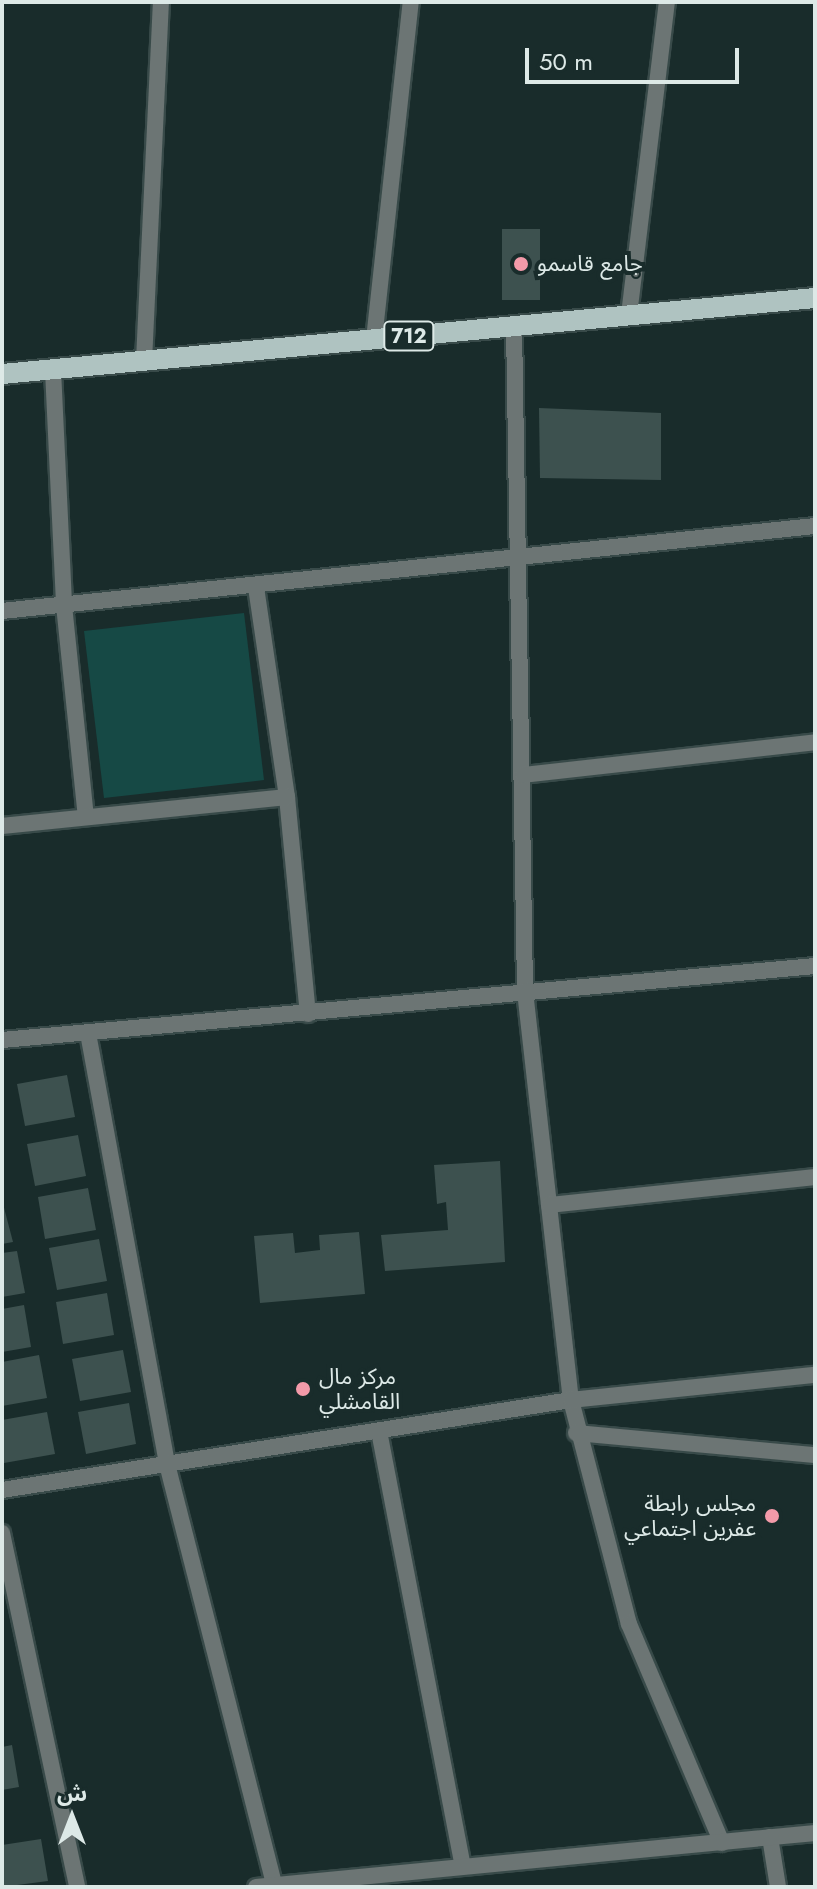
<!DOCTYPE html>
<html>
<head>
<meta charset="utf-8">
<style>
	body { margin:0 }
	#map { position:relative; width:817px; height:1889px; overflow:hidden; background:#192c2b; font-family:Jost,"Noto Sans Arabic",sans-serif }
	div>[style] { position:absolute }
	.green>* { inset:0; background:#164945 }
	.building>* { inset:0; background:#3d514f }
	.roads { filter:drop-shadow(2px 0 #384a49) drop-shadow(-2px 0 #384a49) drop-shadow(0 2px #384a49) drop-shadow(0 -2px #384a49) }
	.street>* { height:16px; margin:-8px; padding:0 8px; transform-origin:8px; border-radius:8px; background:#6c7574 }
	.primary>* { height:20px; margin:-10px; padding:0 10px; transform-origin:10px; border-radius:10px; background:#afc3c1 }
	.dots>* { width:22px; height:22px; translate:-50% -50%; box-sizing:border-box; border:4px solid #192c2b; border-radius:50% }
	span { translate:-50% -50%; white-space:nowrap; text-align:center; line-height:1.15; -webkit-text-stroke:8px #192c2b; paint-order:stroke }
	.shield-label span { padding:2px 6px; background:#192c2b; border:2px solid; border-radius:6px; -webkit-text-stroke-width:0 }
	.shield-label { font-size:20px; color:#dde9e7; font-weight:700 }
	.poi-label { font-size:22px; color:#dde9e7 }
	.left { translate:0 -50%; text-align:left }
	.right { translate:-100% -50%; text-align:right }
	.frame { position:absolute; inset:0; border:4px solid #dde9e7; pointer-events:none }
	.north { position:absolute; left:32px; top:1777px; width:80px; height:80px; -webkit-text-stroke:6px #192c2b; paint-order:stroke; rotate:0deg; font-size:22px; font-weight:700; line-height:32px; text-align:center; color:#dde9e7 }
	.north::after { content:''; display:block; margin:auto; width:28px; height:36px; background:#dde9e7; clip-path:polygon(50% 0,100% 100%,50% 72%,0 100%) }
	.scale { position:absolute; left:525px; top:48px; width:214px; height:36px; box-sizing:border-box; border:4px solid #dde9e7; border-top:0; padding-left:10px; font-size:24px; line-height:28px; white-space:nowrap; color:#dde9e7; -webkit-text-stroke:6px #192c2b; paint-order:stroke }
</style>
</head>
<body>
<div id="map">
	<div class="green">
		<div style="clip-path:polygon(244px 613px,264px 780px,104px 798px,84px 631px)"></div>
	</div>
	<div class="building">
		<div style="clip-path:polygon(502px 229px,540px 229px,540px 300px,502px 300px)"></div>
		<div style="clip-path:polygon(539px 408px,661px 413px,661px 480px,540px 478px)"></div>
		<div style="clip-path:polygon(67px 1075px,75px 1117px,25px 1126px,17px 1084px)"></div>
		<div style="clip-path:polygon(78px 1135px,86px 1176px,35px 1186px,27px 1144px)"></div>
		<div style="clip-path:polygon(500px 1161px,505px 1262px,385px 1271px,381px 1235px,448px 1230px,446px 1202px,437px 1204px,434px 1165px)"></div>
		<div style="clip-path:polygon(88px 1188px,96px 1230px,45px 1239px,38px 1197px)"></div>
		<div style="clip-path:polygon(2px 1200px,13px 1242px,2px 1244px)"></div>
		<div style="clip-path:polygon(359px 1232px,365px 1294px,260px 1303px,254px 1236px,293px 1233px,295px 1253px,320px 1250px,319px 1235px)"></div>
		<div style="clip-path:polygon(99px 1239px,107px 1281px,57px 1290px,49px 1248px)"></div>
		<div style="clip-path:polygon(17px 1251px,25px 1293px,2px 1297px,2px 1253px)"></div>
		<div style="clip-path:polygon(107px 1293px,114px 1335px,63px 1344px,56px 1302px)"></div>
		<div style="clip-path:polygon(24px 1305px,31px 1347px,2px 1352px,2px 1309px)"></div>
		<div style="clip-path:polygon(123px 1350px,131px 1392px,80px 1401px,72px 1359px)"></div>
		<div style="clip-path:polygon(39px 1355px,47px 1398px,2px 1406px,2px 1362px)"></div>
		<div style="clip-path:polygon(129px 1403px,136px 1444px,86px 1454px,78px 1412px)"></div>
		<div style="clip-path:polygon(47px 1412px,55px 1454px,4px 1463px,2px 1420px)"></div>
		<div style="clip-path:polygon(12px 1745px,19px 1787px,2px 1790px,2px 1747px)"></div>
		<div style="clip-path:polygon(41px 1839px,48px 1881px,2px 1887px,2px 1845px)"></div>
	</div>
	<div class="roads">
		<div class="street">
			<div style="left:629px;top:315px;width:315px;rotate:-83.1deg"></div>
			<div style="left:514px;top:326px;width:665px;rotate:89.05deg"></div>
			<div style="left:525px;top:991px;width:412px;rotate:83.6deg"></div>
			<div style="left:571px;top:1400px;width:231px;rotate:75.5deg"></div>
			<div style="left:629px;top:1624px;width:238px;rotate:67deg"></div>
			<div style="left:374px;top:340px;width:340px;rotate:-83.8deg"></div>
			<div style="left:144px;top:361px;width:359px;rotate:-87.3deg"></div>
			<div style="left:53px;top:370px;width:235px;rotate:87.3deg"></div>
			<div style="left:64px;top:605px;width:213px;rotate:84.1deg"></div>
			<div style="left:256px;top:587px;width:212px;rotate:81.6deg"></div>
			<div style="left:287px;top:797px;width:218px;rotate:84.5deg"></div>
			<div style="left:2px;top:611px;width:817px;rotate:-5.97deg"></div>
			<div style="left:523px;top:775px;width:294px;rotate:-6.4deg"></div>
			<div style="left:2px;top:826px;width:286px;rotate:-5.8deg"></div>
			<div style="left:88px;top:1033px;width:438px;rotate:79.6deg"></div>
			<div style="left:167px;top:1464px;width:434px;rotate:75.7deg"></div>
			<div style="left:2px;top:1040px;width:816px;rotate:-5.2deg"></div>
			<div style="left:549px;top:1205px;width:267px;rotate:-6deg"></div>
			<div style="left:379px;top:1431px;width:443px;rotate:79.1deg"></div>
			<div style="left:576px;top:1433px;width:240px;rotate:5.3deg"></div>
			<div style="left:2px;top:1490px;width:576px;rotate:-8.99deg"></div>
			<div style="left:571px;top:1400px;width:245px;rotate:-5.9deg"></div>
			<div style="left:2px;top:1533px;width:362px;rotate:78deg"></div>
			<div style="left:770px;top:1837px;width:51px;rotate:80.9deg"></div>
			<div style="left:256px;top:1887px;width:562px;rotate:-5.52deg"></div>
		</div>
		<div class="primary">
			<div style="left:2px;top:374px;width:817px;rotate:-5.34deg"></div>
		</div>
	</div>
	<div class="dots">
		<div style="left:521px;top:264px;background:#f39aa9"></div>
		<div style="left:303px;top:1389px;background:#f39aa9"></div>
		<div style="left:772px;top:1516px;background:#f39aa9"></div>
	</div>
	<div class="shield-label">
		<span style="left:409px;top:336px">712</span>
	</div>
	<div class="poi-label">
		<span class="left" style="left:537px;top:264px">جامع قاسمو</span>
		<span class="left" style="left:319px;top:1389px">مركز مال<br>القامشلي</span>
		<span class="right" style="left:756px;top:1516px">مجلس رابطة<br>عفرين اجتماعي</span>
	</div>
	<div class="frame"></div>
	<div class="north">ش</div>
	<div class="scale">50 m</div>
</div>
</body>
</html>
